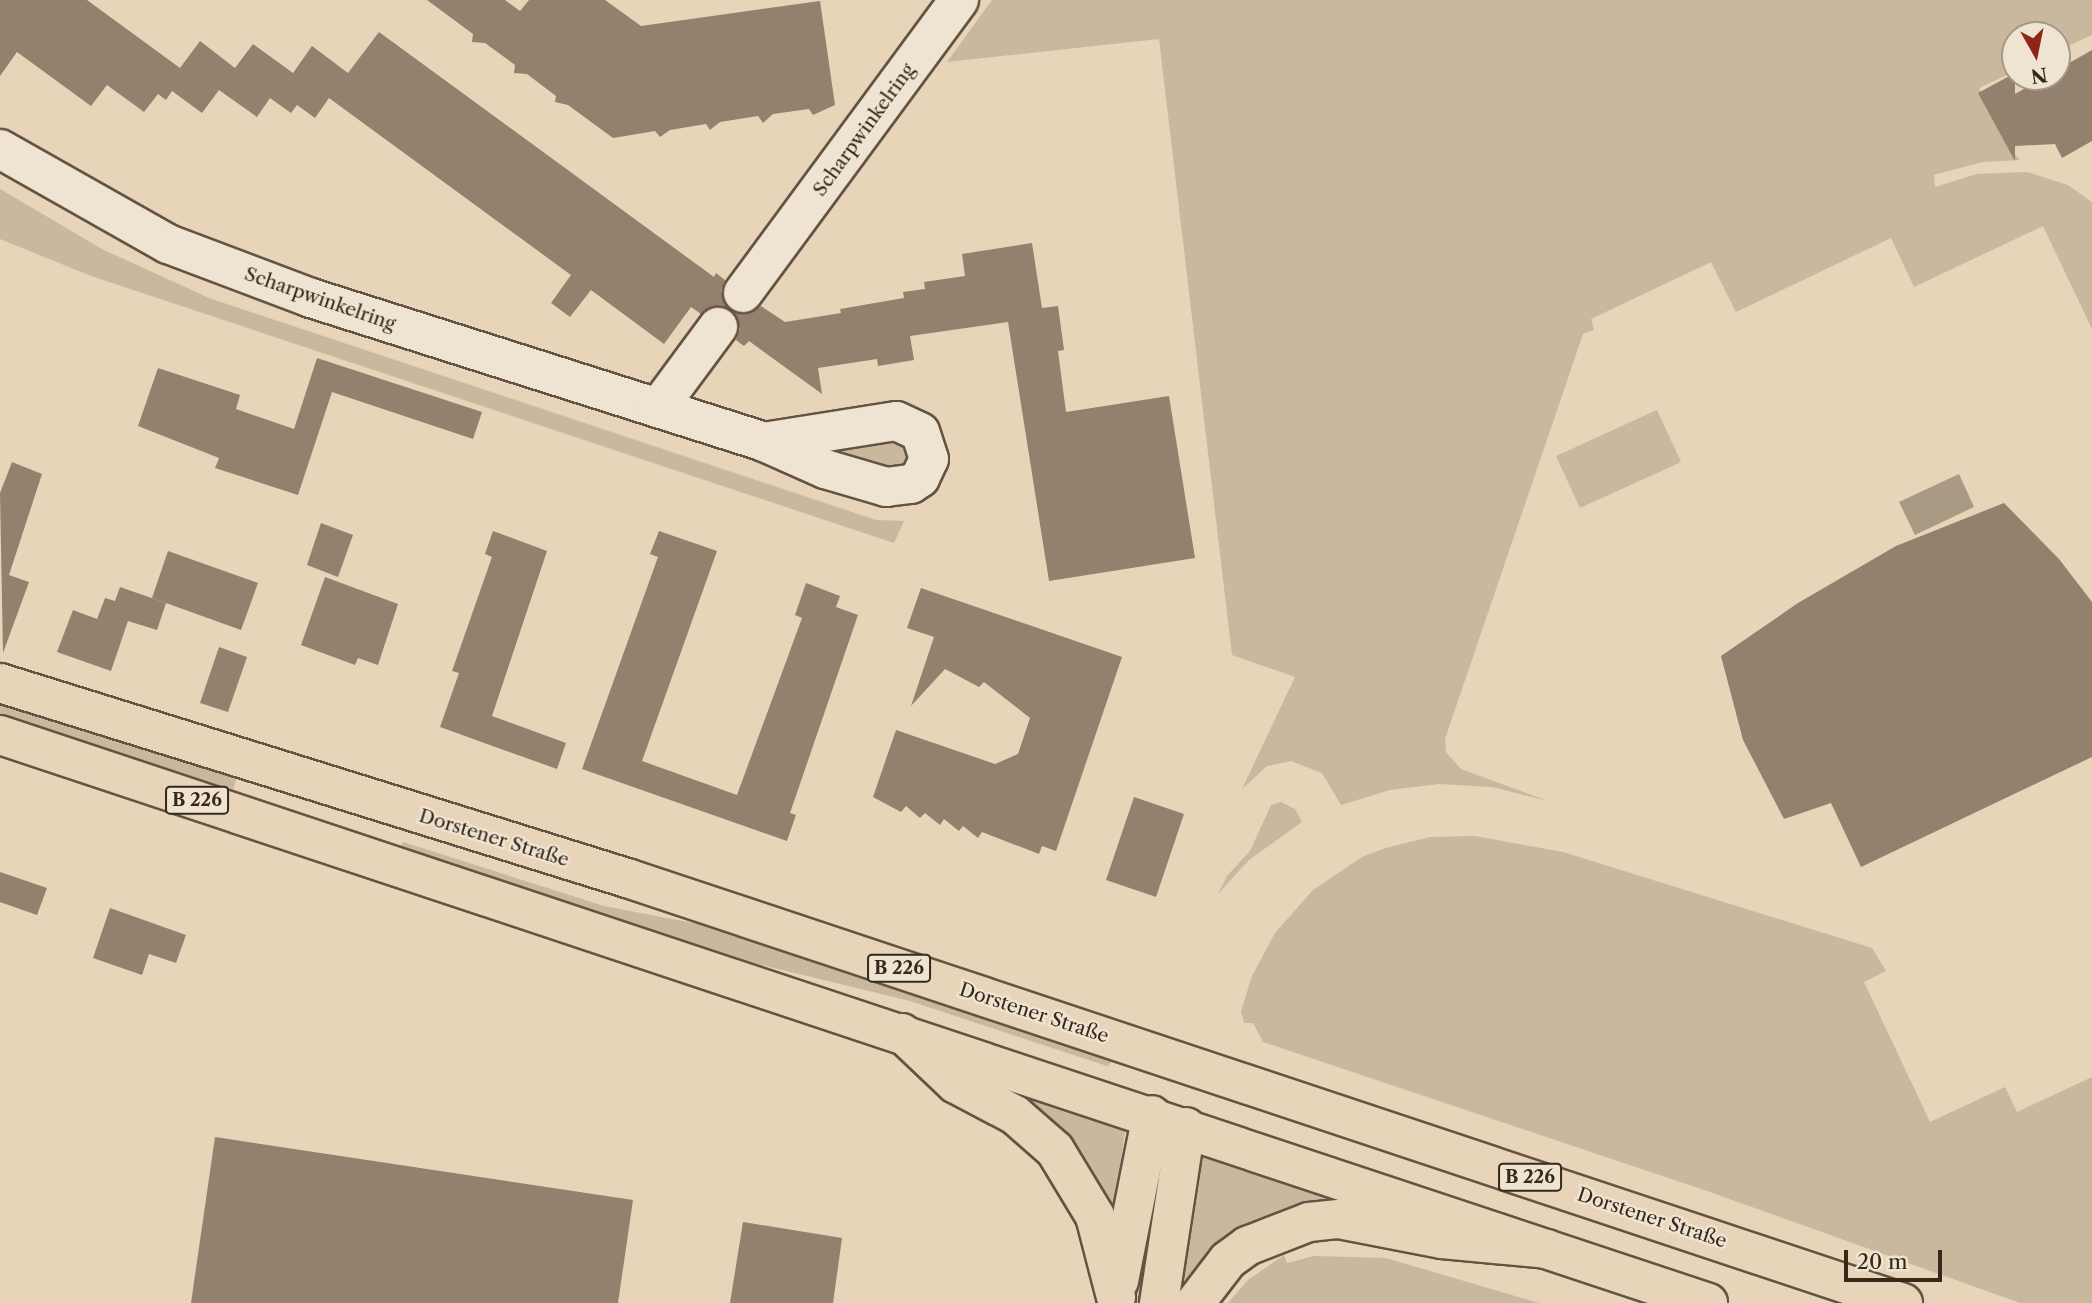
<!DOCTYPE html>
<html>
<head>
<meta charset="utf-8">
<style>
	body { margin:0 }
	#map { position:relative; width:2092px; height:1303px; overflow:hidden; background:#e7d4b9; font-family:"Libre Caslon Text",serif }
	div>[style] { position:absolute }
	.green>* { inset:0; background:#c9b79e }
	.water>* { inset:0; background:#ab9a83 }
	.building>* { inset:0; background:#93816d }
	.roads { filter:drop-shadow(2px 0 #635342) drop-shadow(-2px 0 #635342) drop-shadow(0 2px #635342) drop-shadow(0 -2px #635342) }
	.minor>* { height:38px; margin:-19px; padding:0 19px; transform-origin:19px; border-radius:19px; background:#efe3d2 }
	.primary>* { height:38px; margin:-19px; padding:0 19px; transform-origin:19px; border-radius:19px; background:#e7d4b9 }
	.motorway>* { height:38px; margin:-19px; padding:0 19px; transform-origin:19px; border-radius:19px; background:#e7d4b9 }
	span { translate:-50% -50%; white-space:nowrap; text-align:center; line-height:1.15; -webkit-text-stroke:5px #efe3d2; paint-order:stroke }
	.shield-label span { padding:2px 5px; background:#efe3d2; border:2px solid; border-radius:5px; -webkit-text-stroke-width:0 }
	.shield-label { font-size:18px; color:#37281a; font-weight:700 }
	.street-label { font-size:19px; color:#37281a }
	.north { position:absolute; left:2001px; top:21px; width:70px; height:70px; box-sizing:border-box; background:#efe3d2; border:2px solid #a59888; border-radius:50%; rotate:171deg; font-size:19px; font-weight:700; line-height:28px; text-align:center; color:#37281a }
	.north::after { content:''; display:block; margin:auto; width:24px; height:32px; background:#8f2418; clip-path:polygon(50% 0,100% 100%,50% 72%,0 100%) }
	.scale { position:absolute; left:1844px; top:1250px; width:98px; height:32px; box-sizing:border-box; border:4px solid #37281a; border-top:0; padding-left:9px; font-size:21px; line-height:24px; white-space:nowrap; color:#37281a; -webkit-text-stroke:5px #efe3d2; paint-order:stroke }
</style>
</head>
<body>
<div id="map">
	<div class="green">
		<div style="clip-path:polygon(992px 0,2092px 0,2092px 35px,2057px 51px,2057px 35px,2015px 35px,2015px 71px,1979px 88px,2007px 146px,2020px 160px,1982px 162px,1934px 175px,1935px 187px,1977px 174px,2027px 172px,2068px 185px,2092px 202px,2092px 329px,2043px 226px,1914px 287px,1891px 238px,1736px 312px,1711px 262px,1591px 319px,1594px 330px,1583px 334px,1445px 739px,1446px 752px,1461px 769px,1548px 801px,1492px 787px,1439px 784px,1390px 790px,1341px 805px,1322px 773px,1291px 761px,1267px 766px,1242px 789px,1295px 677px,1232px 655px,1159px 39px,947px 62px)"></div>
		<div style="clip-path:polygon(0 189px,102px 249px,209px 298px,876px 520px,904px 521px,894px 543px,91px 276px,0 239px)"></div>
		<div style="clip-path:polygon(1657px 410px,1681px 462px,1580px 508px,1556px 456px)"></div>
		<div style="clip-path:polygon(895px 434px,913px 448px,903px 472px,833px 452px)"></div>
		<div style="clip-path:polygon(0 703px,237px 776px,233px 790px,0 714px)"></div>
		<div style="clip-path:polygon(1281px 802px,1295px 809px,1302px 822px,1249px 860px,1218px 894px,1227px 876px,1250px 851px,1271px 805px)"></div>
		<div style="clip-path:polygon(1475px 836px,1563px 852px,1872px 948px,1886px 971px,1864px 982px,1930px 1122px,2005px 1087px,2017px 1112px,2092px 1077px,2092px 1303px,2020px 1303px,1710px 1192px,1263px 1042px,1253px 1023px,1244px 1023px,1241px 1011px,1252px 976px,1275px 933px,1313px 890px,1362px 857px,1386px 848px,1430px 837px)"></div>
		<div style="clip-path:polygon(403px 842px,604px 906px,709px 926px,1113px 1061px,1107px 1066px,910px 1001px,746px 961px,400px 848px)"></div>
		<div style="clip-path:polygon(995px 1084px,1125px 1131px,1114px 1216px)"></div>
		<div style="clip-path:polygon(1204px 1157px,1337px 1200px,1175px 1303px,1197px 1160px)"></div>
		<div style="clip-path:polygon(1148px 1175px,1162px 1179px,1143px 1303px,1129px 1303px)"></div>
		<div style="clip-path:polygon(1284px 1255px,1287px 1263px,1314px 1256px,1386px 1258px,1539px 1303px,1228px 1303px,1248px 1280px)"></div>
	</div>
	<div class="water">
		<div style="clip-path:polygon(1959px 474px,1974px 507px,1915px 535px,1899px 502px)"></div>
	</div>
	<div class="building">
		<div style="clip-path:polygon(0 0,87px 0,180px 68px,200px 41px,235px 68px,253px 44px,293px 73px,312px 46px,348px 73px,379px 32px,714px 277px,716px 273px,725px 280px,721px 291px,728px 308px,710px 307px,701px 314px,691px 307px,664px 344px,591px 290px,570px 317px,551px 303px,571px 275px,329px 98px,315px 118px,297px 105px,291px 113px,270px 98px,257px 117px,219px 90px,202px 113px,172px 91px,166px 100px,158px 94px,144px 112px,107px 85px,91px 106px,17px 52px,0 76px)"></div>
		<div style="clip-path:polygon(427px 0,505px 0,520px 11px,529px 0,605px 0,641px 26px,820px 1px,835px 105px,813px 115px,809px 109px,773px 114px,763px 123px,758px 116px,720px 122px,710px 130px,706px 124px,670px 130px,660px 137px,655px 131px,613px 138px,568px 105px,555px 102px,556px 96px,527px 74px,514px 73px,515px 65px,485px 43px,472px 42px,473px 34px)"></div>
		<div style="clip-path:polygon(2092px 50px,2092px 141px,2062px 158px,2055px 144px,2015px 146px,2015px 161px,1978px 93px,2015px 73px,2015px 94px,2045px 77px,2057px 77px,2057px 70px)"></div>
		<div style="clip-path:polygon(1032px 243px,1042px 308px,1058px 306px,1064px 350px,1058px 351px,1066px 412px,1169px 396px,1195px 558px,1049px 581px,1008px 322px,910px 336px,914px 360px,878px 366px,877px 359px,818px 368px,822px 394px,749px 341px,744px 346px,736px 340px,740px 329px,733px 312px,751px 313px,761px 306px,785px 322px,841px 313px,840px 309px,904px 298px,903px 292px,925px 289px,924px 282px,965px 276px,962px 254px)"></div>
		<div style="clip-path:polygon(317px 358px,482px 412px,473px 439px,332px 392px,298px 495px,215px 468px,219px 458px,138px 426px,158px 368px,240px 395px,236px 409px,294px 429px)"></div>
		<div style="clip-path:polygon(12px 462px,42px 474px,9px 575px,29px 582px,3px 653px,0 493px)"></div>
		<div style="clip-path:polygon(2004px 503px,2059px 559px,2092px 602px,2092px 757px,1861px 867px,1831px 803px,1784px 819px,1743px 740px,1721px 656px,1798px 603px,1896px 546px)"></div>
		<div style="clip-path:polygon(321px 523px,353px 535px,338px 577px,307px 565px)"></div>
		<div style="clip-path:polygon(493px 531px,547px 551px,492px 716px,566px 743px,557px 769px,440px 727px,459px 673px,452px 671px,492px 557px,485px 554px)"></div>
		<div style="clip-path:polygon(659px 531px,717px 551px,642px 761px,737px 795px,802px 618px,795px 615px,806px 583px,840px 596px,836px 607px,858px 615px,790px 813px,796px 815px,787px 841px,582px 769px,658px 557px,650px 554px)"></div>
		<div style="clip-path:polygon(168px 551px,258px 583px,241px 630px,152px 598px)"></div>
		<div style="clip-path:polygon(325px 577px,398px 604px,378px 665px,358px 658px,355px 665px,301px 645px)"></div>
		<div style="clip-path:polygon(120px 587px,166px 603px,157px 630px,128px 621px,111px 671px,57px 652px,73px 610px,97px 619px,105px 598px,115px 601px)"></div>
		<div style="clip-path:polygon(921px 588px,1122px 657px,1056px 851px,1042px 846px,1039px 854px,982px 832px,978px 838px,963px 826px,959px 831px,944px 819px,940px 825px,925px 813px,920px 818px,906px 806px,901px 812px,873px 797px,896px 730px,995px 764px,1018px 754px,1030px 718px,984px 682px,979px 687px,945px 669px,911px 706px,934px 637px,907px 628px)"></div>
		<div style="clip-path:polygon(219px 647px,247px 657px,228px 712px,200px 703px)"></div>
		<div style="clip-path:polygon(1134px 797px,1184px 814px,1156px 897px,1106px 880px)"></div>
		<div style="clip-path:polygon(0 872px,47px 888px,37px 915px,0 902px)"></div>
		<div style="clip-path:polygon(110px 908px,186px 935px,176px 963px,149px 954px,142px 975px,93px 958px)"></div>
		<div style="clip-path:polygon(215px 1137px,633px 1200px,618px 1303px,191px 1303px)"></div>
		<div style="clip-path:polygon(743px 1222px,842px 1238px,833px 1303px,730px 1303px)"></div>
	</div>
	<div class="roads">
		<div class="minor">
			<div style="left:0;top:149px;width:193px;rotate:29.5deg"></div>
			<div style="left:168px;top:244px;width:153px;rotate:20.7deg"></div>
			<div style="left:311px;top:298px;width:475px;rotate:17.6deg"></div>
			<div style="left:764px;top:442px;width:67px;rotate:23.9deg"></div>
			<div style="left:825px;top:469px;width:64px;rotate:16.4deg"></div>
			<div style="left:886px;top:487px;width:25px;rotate:-7deg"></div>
			<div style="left:911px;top:484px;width:11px;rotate:-34deg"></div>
			<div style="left:920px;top:478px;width:21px;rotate:-65deg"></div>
			<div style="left:929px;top:459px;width:28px;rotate:-108deg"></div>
			<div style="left:920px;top:432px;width:26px;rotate:-155deg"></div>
			<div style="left:896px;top:421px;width:134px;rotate:171deg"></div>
			<div style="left:743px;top:293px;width:364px;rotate:-53.6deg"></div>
			<div style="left:658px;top:408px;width:101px;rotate:-53.5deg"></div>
		</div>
		<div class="primary">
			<div style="left:0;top:683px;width:657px;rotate:17.28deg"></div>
			<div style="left:627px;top:878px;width:1345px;rotate:18.42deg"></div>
			<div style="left:0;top:735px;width:1800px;rotate:18.39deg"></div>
		</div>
		<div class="motorway">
			<div style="left:902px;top:1033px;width:74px;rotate:43.4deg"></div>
			<div style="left:956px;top:1084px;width:67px;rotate:27.7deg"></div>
			<div style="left:1015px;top:1115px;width:53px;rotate:41.2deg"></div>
			<div style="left:1055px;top:1150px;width:77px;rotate:58.8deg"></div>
			<div style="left:1095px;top:1216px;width:84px;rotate:75.5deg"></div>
			<div style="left:1119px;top:1281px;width:169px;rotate:-78.8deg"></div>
			<div style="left:1159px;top:1303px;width:178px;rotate:-81.3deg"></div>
			<div style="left:1195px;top:1303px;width:54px;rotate:-52.5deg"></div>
			<div style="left:1228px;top:1260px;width:24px;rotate:-36deg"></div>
			<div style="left:1247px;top:1246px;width:66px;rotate:-21.2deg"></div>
			<div style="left:1309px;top:1222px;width:30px;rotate:-6deg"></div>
			<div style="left:1339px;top:1219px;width:105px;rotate:11deg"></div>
			<div style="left:1442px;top:1239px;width:105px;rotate:5.4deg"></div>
		</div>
	</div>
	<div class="shield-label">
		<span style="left:197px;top:800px">B 226</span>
		<span style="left:899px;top:968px">B 226</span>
		<span style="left:1530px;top:1177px">B 226</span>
	</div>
	<div class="street-label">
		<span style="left:864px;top:130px;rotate:-54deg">Scharpwinkelring</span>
		<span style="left:320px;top:299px;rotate:19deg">Scharpwinkelring</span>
		<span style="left:494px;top:838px;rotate:17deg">Dorstener Straße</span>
		<span style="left:1034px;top:1013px;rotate:18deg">Dorstener Straße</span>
		<span style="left:1652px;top:1218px;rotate:18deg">Dorstener Straße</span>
	</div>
	<div class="north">N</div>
	<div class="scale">20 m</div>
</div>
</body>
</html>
